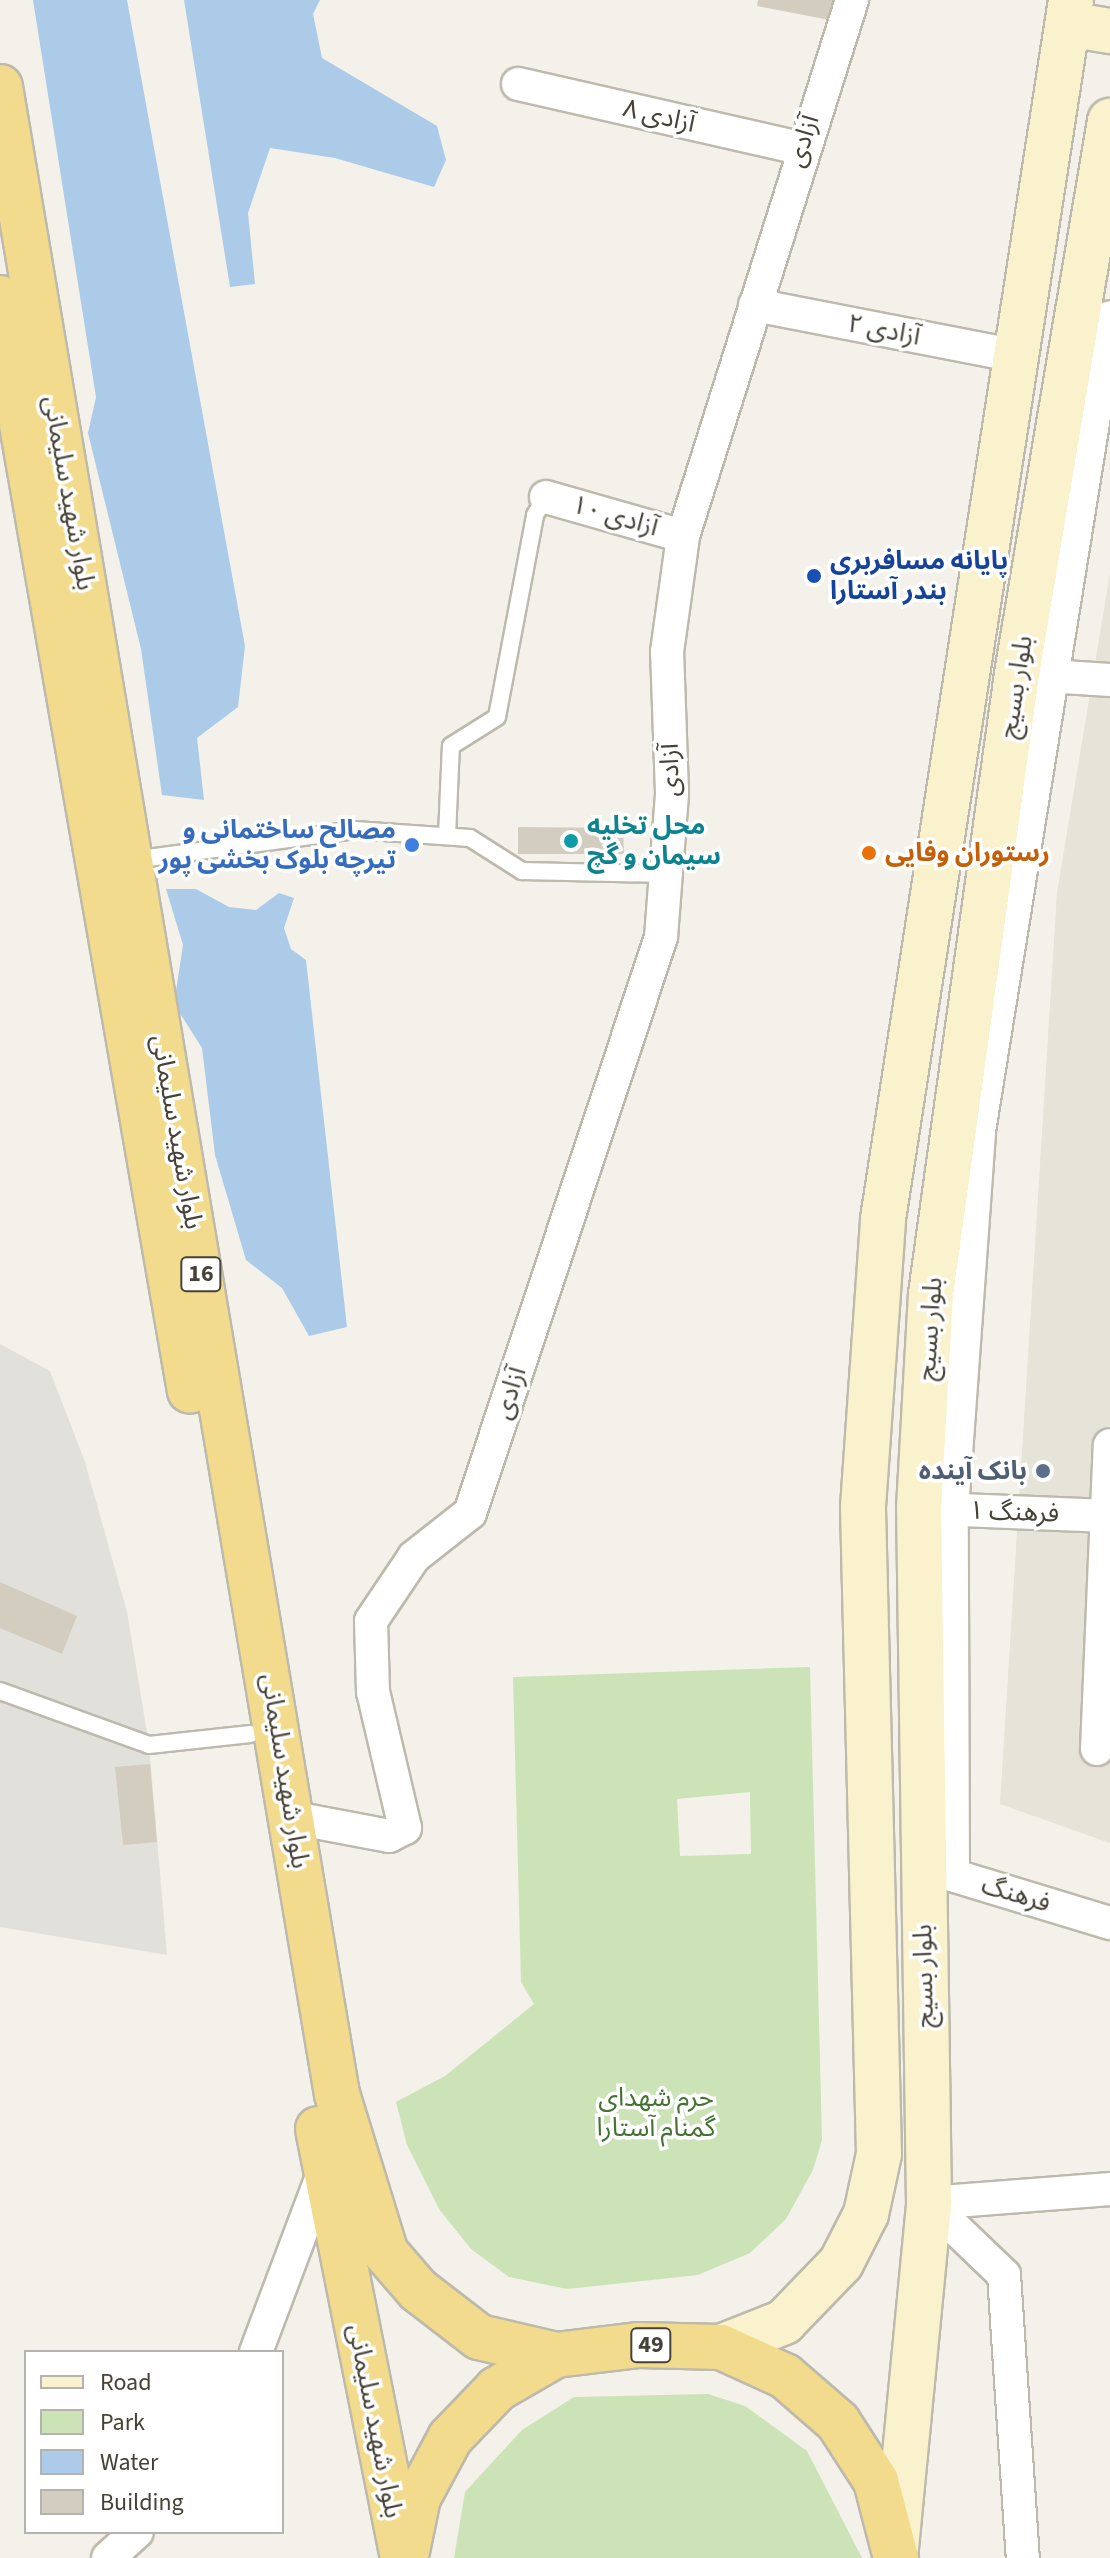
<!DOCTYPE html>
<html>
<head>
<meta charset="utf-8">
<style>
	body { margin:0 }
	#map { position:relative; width:1110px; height:2558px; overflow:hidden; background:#f3f1e9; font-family:"Source Sans 3","Noto Sans Arabic",sans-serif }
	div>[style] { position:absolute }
	.residential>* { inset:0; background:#e6e3d8 }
	.industrial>* { inset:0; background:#e2e0da }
	.green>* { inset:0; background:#cbe3b6 }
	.water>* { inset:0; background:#accbe9 }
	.building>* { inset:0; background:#d3cdc0 }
	.roads { filter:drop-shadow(2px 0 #bdb9ac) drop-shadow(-2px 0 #bdb9ac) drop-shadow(0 2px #bdb9ac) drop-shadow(0 -2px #bdb9ac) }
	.service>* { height:16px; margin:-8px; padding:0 8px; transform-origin:8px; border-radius:8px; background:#fff }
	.minor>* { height:32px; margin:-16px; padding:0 16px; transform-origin:16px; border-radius:16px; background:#fff }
	.secondary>* { height:44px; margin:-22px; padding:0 22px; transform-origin:22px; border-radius:22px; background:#f9f2cd }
	.trunk>* { height:44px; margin:-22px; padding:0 22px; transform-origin:22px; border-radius:22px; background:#f2db8c }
	.dots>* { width:22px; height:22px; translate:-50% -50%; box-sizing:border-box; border:4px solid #fff; border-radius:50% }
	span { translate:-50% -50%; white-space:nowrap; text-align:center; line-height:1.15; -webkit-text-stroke:7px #fff; paint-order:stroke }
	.shield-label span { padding:2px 6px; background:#fff; border:2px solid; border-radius:6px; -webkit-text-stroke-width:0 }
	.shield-label { font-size:24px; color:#464238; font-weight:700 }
	.street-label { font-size:26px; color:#464238 }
	.transit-label { font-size:26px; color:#164399; font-weight:700 }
	.left { translate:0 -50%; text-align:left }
	.culture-label { font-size:26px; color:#0d838f; font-weight:700 }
	.shop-label { font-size:26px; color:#366cbe; font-weight:700 }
	.right { translate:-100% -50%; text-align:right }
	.food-label { font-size:26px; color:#c56008; font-weight:700 }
	.service-label { font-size:26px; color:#4e5e75; font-weight:700 }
	.park-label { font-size:26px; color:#447231 }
	.legend { position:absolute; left:24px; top:2350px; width:260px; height:184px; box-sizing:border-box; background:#fff; border:2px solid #b5b3af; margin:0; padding:10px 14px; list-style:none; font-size:24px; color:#464238 }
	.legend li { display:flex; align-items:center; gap:16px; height:40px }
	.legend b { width:40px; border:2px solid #b5b3af }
</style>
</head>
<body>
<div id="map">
	<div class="residential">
		<div style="clip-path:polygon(1110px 573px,1110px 1843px,1000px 1804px,1057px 893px)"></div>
	</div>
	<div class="industrial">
		<div style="clip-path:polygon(0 1344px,50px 1371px,85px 1462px,127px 1612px,149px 1745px,167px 1955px,0 1927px)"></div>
	</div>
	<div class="green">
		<div style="clip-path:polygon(evenodd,810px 1667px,822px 2140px,813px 2170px,786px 2219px,750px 2253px,698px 2275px,567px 2289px,509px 2277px,471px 2249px,439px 2209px,407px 2145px,396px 2102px,445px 2076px,534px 2004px,521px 1982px,513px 1677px,810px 1667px,750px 1792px,751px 1854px,680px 1856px,677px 1799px,750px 1792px)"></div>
		<div style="clip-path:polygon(708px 2394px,745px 2406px,807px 2451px,862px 2558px,454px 2558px,465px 2492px,522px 2430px,574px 2397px)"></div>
	</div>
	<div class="water">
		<div style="clip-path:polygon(33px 0,127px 0,245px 646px,238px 707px,197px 738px,204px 800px,162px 795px,141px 649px,88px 433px,96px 397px)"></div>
		<div style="clip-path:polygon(184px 0,320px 0,313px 14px,322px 58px,437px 126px,446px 160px,434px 187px,335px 158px,270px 148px,248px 213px,255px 284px,230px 287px)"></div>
		<div style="clip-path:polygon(166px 889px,196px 889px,229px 907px,256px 910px,279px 893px,294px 898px,284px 928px,291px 949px,306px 960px,347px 1327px,309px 1336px,282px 1288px,246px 1260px,215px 1155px,202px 1048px,174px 1004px,183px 945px)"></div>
	</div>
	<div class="building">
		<div style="clip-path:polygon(758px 0,840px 0,835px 21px,757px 6px)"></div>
		<div style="clip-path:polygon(518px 827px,623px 828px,624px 854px,518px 854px)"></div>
		<div style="clip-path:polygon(0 1582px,77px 1616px,62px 1654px,0 1628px)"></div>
		<div style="clip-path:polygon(150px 1764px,157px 1842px,123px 1845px,115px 1767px)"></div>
	</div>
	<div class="roads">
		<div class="service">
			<div style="left:447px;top:836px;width:90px;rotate:-87.5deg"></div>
			<div style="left:451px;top:746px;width:54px;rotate:-32.2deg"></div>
			<div style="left:497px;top:717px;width:206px;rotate:-79.3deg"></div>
			<div style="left:535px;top:515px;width:21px;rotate:-59deg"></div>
			<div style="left:133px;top:860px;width:224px;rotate:-7.7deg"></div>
			<div style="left:355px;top:830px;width:115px;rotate:4deg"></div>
			<div style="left:470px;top:838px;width:62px;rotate:32.4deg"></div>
			<div style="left:522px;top:871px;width:144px;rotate:1.2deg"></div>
			<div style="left:0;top:1691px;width:158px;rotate:19.9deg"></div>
			<div style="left:149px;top:1745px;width:102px;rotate:-6.2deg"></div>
		</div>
		<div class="minor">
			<div style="left:518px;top:84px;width:289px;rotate:12.8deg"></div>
			<div style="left:755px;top:305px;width:263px;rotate:11deg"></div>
			<div style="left:546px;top:497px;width:142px;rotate:15.9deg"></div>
			<div style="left:1032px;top:675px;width:78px;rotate:3.7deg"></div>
			<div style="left:934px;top:1509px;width:176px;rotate:2.3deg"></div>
			<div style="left:1097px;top:1749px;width:304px;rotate:-87.6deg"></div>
			<div style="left:294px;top:1818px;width:97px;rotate:10.7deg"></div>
			<div style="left:389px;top:1836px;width:18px;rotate:-27deg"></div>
			<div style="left:405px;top:1828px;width:140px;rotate:-103.2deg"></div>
			<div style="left:373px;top:1692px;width:71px;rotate:-91.6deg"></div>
			<div style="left:371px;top:1621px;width:77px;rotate:-56.1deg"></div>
			<div style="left:414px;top:1557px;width:71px;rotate:-38.2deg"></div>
			<div style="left:470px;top:1513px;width:607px;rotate:-71.65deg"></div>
			<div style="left:661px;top:937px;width:144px;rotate:-85.6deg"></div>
			<div style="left:672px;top:793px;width:141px;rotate:-92deg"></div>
			<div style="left:667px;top:652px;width:117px;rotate:-82.1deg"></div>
			<div style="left:683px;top:536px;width:562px;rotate:-72.5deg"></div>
			<div style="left:932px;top:1869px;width:186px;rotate:16.9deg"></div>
			<div style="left:953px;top:1875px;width:365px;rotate:-90.2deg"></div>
			<div style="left:952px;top:1510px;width:380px;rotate:-85.9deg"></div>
			<div style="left:979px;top:1131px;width:824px;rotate:-80.86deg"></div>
			<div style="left:929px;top:2203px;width:104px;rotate:43.8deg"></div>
			<div style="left:1004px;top:2275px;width:284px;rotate:86.2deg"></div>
			<div style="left:929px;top:2203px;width:182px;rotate:-4.4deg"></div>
			<div style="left:256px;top:2352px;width:197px;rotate:-69.4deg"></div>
			<div style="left:108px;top:2558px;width:39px;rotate:-42deg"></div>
		</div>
		<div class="secondary">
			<div style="left:1068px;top:24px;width:43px;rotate:9.5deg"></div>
			<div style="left:721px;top:2347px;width:68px;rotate:-21.6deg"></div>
			<div style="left:784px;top:2322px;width:82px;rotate:-46deg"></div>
			<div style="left:841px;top:2263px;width:55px;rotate:-63deg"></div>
			<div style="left:866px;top:2214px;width:61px;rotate:-77.8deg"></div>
			<div style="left:879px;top:2154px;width:647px;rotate:-91.42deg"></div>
			<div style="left:863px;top:1507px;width:289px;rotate:-86deg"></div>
			<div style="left:883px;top:1219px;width:1233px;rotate:-81.23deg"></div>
			<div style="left:896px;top:2548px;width:347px;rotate:-84.5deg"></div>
			<div style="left:929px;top:2203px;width:695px;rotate:-90.82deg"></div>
			<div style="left:919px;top:1508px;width:214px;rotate:-86.8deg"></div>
			<div style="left:931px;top:1294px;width:626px;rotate:-82.1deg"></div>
			<div style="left:1017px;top:674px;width:561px;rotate:-80.45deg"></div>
		</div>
		<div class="trunk">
			<div style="left:0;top:87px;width:2035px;rotate:80.47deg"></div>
			<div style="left:337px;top:2094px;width:166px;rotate:72.9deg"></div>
			<div style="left:386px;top:2253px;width:49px;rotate:49.1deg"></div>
			<div style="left:418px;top:2290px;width:77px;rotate:37.6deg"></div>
			<div style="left:479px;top:2337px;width:79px;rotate:13.2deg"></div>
			<div style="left:0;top:298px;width:1109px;rotate:80.14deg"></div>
			<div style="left:318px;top:2129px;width:437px;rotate:78.8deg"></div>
			<div style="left:407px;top:2551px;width:54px;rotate:-78.3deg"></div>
			<div style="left:418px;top:2498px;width:68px;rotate:-61.9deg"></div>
			<div style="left:450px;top:2438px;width:68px;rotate:-46.2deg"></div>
			<div style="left:497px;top:2389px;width:68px;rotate:-30deg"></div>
			<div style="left:556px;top:2355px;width:84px;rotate:-6.9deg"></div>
			<div style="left:639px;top:2345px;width:82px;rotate:1.4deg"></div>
			<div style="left:721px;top:2347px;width:70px;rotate:24.4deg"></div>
			<div style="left:785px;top:2376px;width:70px;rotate:41deg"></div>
			<div style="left:838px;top:2422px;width:70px;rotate:57.2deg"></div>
			<div style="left:876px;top:2481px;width:80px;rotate:75.4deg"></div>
		</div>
	</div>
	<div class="dots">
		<div style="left:814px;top:576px;background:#1a4fb4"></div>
		<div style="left:571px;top:841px;background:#0f9aa8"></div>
		<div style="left:412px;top:845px;background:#3f7fe0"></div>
		<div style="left:869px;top:853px;background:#e8710a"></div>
		<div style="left:1043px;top:1471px;background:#5c6f8a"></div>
	</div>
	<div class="shield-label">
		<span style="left:201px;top:1274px">16</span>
		<span style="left:651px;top:2345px">49</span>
	</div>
	<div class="street-label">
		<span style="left:659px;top:116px;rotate:13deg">آزادی ۸</span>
		<span style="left:803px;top:141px;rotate:-72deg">آزادی</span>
		<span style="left:884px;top:330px;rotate:11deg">آزادی ۲</span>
		<span style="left:69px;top:493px;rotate:80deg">بلوار شهید سلیمانی</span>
		<span style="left:615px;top:516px;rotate:16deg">آزادی ۱۰</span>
		<span style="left:1016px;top:687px;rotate:-81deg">بلوار بسیج</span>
		<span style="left:670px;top:770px;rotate:-91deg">آزادی</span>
		<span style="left:177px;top:1132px;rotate:80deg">بلوار شهید سلیمانی</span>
		<span style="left:930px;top:1329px;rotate:-86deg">بلوار بسیج</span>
		<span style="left:510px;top:1393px;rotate:-72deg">آزادی</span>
		<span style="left:1014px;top:1512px;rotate:2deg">فرهنگ ۱</span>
		<span style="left:285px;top:1771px;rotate:81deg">بلوار شهید سلیمانی</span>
		<span style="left:1016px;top:1894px;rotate:17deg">فرهنگ</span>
		<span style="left:924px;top:1976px;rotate:-91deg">بلوار بسیج</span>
		<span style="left:375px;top:2421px;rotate:79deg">بلوار شهید سلیمانی</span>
	</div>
	<div class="transit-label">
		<span class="left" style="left:830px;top:576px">پایانه مسافربری<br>بندر آستارا</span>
	</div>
	<div class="culture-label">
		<span class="left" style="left:587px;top:841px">محل تخلیه<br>سیمان و گچ</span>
	</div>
	<div class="shop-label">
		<span class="right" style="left:396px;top:845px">مصالح ساختمانی و<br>تیرچه بلوک بخشی پور</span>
	</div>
	<div class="food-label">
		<span class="left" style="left:885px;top:853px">رستوران وفایی</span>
	</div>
	<div class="service-label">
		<span class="right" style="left:1027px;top:1471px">بانک آینده</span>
	</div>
	<div class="park-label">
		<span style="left:656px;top:2113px">حرم شهدای<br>گمنام آستارا</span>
	</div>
	<ul class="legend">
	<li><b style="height:10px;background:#f9f2cd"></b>Road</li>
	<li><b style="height:22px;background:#cbe3b6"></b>Park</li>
	<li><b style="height:22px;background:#accbe9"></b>Water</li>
	<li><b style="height:22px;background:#d3cdc0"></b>Building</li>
	</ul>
</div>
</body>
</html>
